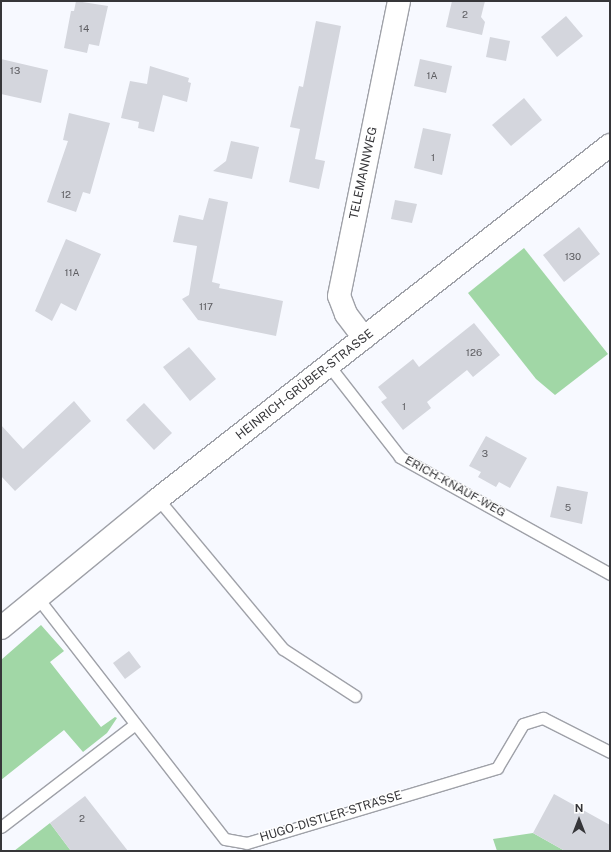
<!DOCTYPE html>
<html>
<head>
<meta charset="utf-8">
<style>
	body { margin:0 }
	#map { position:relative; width:611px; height:852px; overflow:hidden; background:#f7f9ff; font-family:"Public Sans",sans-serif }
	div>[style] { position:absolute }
	.green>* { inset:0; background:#a1d7a6 }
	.building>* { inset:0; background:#d4d6dd }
	.roads { filter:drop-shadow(1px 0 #9fa1a8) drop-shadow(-1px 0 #9fa1a8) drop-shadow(0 1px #9fa1a8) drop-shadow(0 -1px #9fa1a8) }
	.service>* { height:11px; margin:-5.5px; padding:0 5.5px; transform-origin:5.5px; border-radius:5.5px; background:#fff }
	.minor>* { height:22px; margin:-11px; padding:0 11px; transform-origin:11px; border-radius:11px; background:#fff }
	span { translate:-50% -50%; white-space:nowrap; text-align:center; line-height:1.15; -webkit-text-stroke:3px #fff; paint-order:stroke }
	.number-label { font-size:10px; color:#5e5e62 }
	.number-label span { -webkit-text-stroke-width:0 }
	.street-label { font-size:12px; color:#363639 }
	.frame { position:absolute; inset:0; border:2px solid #363639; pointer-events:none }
	.north { position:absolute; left:559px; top:800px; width:40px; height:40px; -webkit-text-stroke:3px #fff; paint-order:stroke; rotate:0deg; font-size:11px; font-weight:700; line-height:16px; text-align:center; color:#363639 }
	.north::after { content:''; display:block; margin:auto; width:14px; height:18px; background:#363639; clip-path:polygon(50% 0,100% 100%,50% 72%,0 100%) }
</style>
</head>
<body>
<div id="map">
	<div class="green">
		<div style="clip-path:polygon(524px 248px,608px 354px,555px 395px,536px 379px,468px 293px)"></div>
		<div style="clip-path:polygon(41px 625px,64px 651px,50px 662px,101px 727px,115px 717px,117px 718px,107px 733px,83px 752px,64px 730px,1px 780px,1px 660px)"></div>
		<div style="clip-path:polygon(50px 823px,71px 851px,14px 851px)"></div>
		<div style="clip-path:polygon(533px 833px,565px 851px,497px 851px,493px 839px)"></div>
	</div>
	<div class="building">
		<div style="clip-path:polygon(76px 1px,108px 6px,99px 46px,89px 44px,87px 53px,64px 48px,71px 11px,74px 11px)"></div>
		<div style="clip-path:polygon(452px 1px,485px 1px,481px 17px,485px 22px,482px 35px,446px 27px)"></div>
		<div style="clip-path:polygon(566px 16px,583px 36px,557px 57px,541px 37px)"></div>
		<div style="clip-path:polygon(316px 21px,341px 26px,315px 159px,325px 161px,319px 189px,289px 182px,300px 129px,290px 127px,299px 86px,303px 87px)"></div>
		<div style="clip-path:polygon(490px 37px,510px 41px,506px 61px,486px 57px)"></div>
		<div style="clip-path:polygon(1px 59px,48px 70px,41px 103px,1px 94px)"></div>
		<div style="clip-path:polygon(420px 59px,452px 66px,446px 93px,414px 86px)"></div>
		<div style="clip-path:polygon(150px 66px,189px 78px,188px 82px,191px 83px,187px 102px,163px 95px,154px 132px,138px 128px,139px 122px,121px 118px,130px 81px,147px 84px)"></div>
		<div style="clip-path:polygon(524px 98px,542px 120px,511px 146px,492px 125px)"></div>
		<div style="clip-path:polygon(69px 113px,110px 123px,90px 194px,83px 192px,76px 212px,47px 202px,68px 141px,63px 140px)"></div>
		<div style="clip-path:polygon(423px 128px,451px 134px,442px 175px,414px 168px)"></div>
		<div style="clip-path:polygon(231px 141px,259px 147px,252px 179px,213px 171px,226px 161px)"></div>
		<div style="clip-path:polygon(209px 198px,228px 202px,212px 282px,220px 284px,219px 288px,283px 301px,276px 336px,198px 320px,182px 299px,189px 295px,197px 246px,173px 242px,179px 215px,203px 220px)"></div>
		<div style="clip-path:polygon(395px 200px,417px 204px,412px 223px,391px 219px)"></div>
		<div style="clip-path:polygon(579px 227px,600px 254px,564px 282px,543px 255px)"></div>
		<div style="clip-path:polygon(66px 239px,101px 254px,76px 311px,61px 303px,52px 321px,35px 311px)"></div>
		<div style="clip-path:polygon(474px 323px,500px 355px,473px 377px,467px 370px,427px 402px,431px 408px,403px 430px,381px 402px,387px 398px,378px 387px,413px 359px,419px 367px)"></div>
		<div style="clip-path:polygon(189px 347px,216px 379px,190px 401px,163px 367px)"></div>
		<div style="clip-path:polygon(74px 401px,91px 421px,15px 491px,1px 476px,1px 425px,23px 449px)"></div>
		<div style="clip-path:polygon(144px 403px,172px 433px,154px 450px,126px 420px)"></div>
		<div style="clip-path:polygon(486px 436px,527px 458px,510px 488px,499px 482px,496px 487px,478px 477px,481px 472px,469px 466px)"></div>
		<div style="clip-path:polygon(557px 486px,588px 492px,582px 524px,550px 517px)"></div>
		<div style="clip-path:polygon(129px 651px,141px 667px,125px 679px,113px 663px)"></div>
		<div style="clip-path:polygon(554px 794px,610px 825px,610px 851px,565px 851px,533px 833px)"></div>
		<div style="clip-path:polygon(85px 796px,128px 851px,71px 851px,50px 823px)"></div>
	</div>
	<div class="roads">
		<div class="service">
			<div style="left:330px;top:367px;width:114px;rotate:52.1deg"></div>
			<div style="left:400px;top:457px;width:240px;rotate:29.1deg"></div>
			<div style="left:158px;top:499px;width:195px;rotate:50.2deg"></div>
			<div style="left:283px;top:649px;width:86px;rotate:33.1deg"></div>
			<div style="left:37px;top:597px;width:306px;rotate:52.2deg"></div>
			<div style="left:225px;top:839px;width:22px;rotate:10deg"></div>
			<div style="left:247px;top:843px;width:261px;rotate:-16.7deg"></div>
			<div style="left:497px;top:768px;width:51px;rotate:-59.4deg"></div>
			<div style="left:523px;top:724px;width:21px;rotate:-17deg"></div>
			<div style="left:543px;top:718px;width:75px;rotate:26.9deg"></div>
			<div style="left:1px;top:827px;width:169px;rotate:-37.5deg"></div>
		</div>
		<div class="minor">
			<div style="left:364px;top:338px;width:30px;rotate:-127deg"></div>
			<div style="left:346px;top:314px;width:19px;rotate:-111deg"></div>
			<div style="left:339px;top:296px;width:301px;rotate:-78.5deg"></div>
			<div style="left:1px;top:628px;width:203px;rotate:-39.4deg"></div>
			<div style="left:158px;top:499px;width:574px;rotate:-38.07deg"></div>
		</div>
	</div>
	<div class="number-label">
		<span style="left:465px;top:15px">2</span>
		<span style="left:84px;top:29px">14</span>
		<span style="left:15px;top:71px">13</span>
		<span style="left:432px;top:76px">1A</span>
		<span style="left:433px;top:158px">1</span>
		<span style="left:66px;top:195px">12</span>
		<span style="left:573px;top:257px">130</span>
		<span style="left:72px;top:273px">11A</span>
		<span style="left:206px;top:307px">117</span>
		<span style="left:474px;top:353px">126</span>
		<span style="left:404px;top:407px">1</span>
		<span style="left:485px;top:454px">3</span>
		<span style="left:568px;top:508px">5</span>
		<span style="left:82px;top:819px">2</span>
	</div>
	<div class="street-label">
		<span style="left:364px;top:173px;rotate:-78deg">TELEMANNWEG</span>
		<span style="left:305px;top:385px;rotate:-38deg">HEINRICH-GRÜBER-STRASSE</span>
		<span style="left:455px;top:487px;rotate:29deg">ERICH-KNAUF-WEG</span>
		<span style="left:331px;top:817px;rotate:-17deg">HUGO-DISTLER-STRASSE</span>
	</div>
	<div class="frame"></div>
	<div class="north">N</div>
</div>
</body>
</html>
